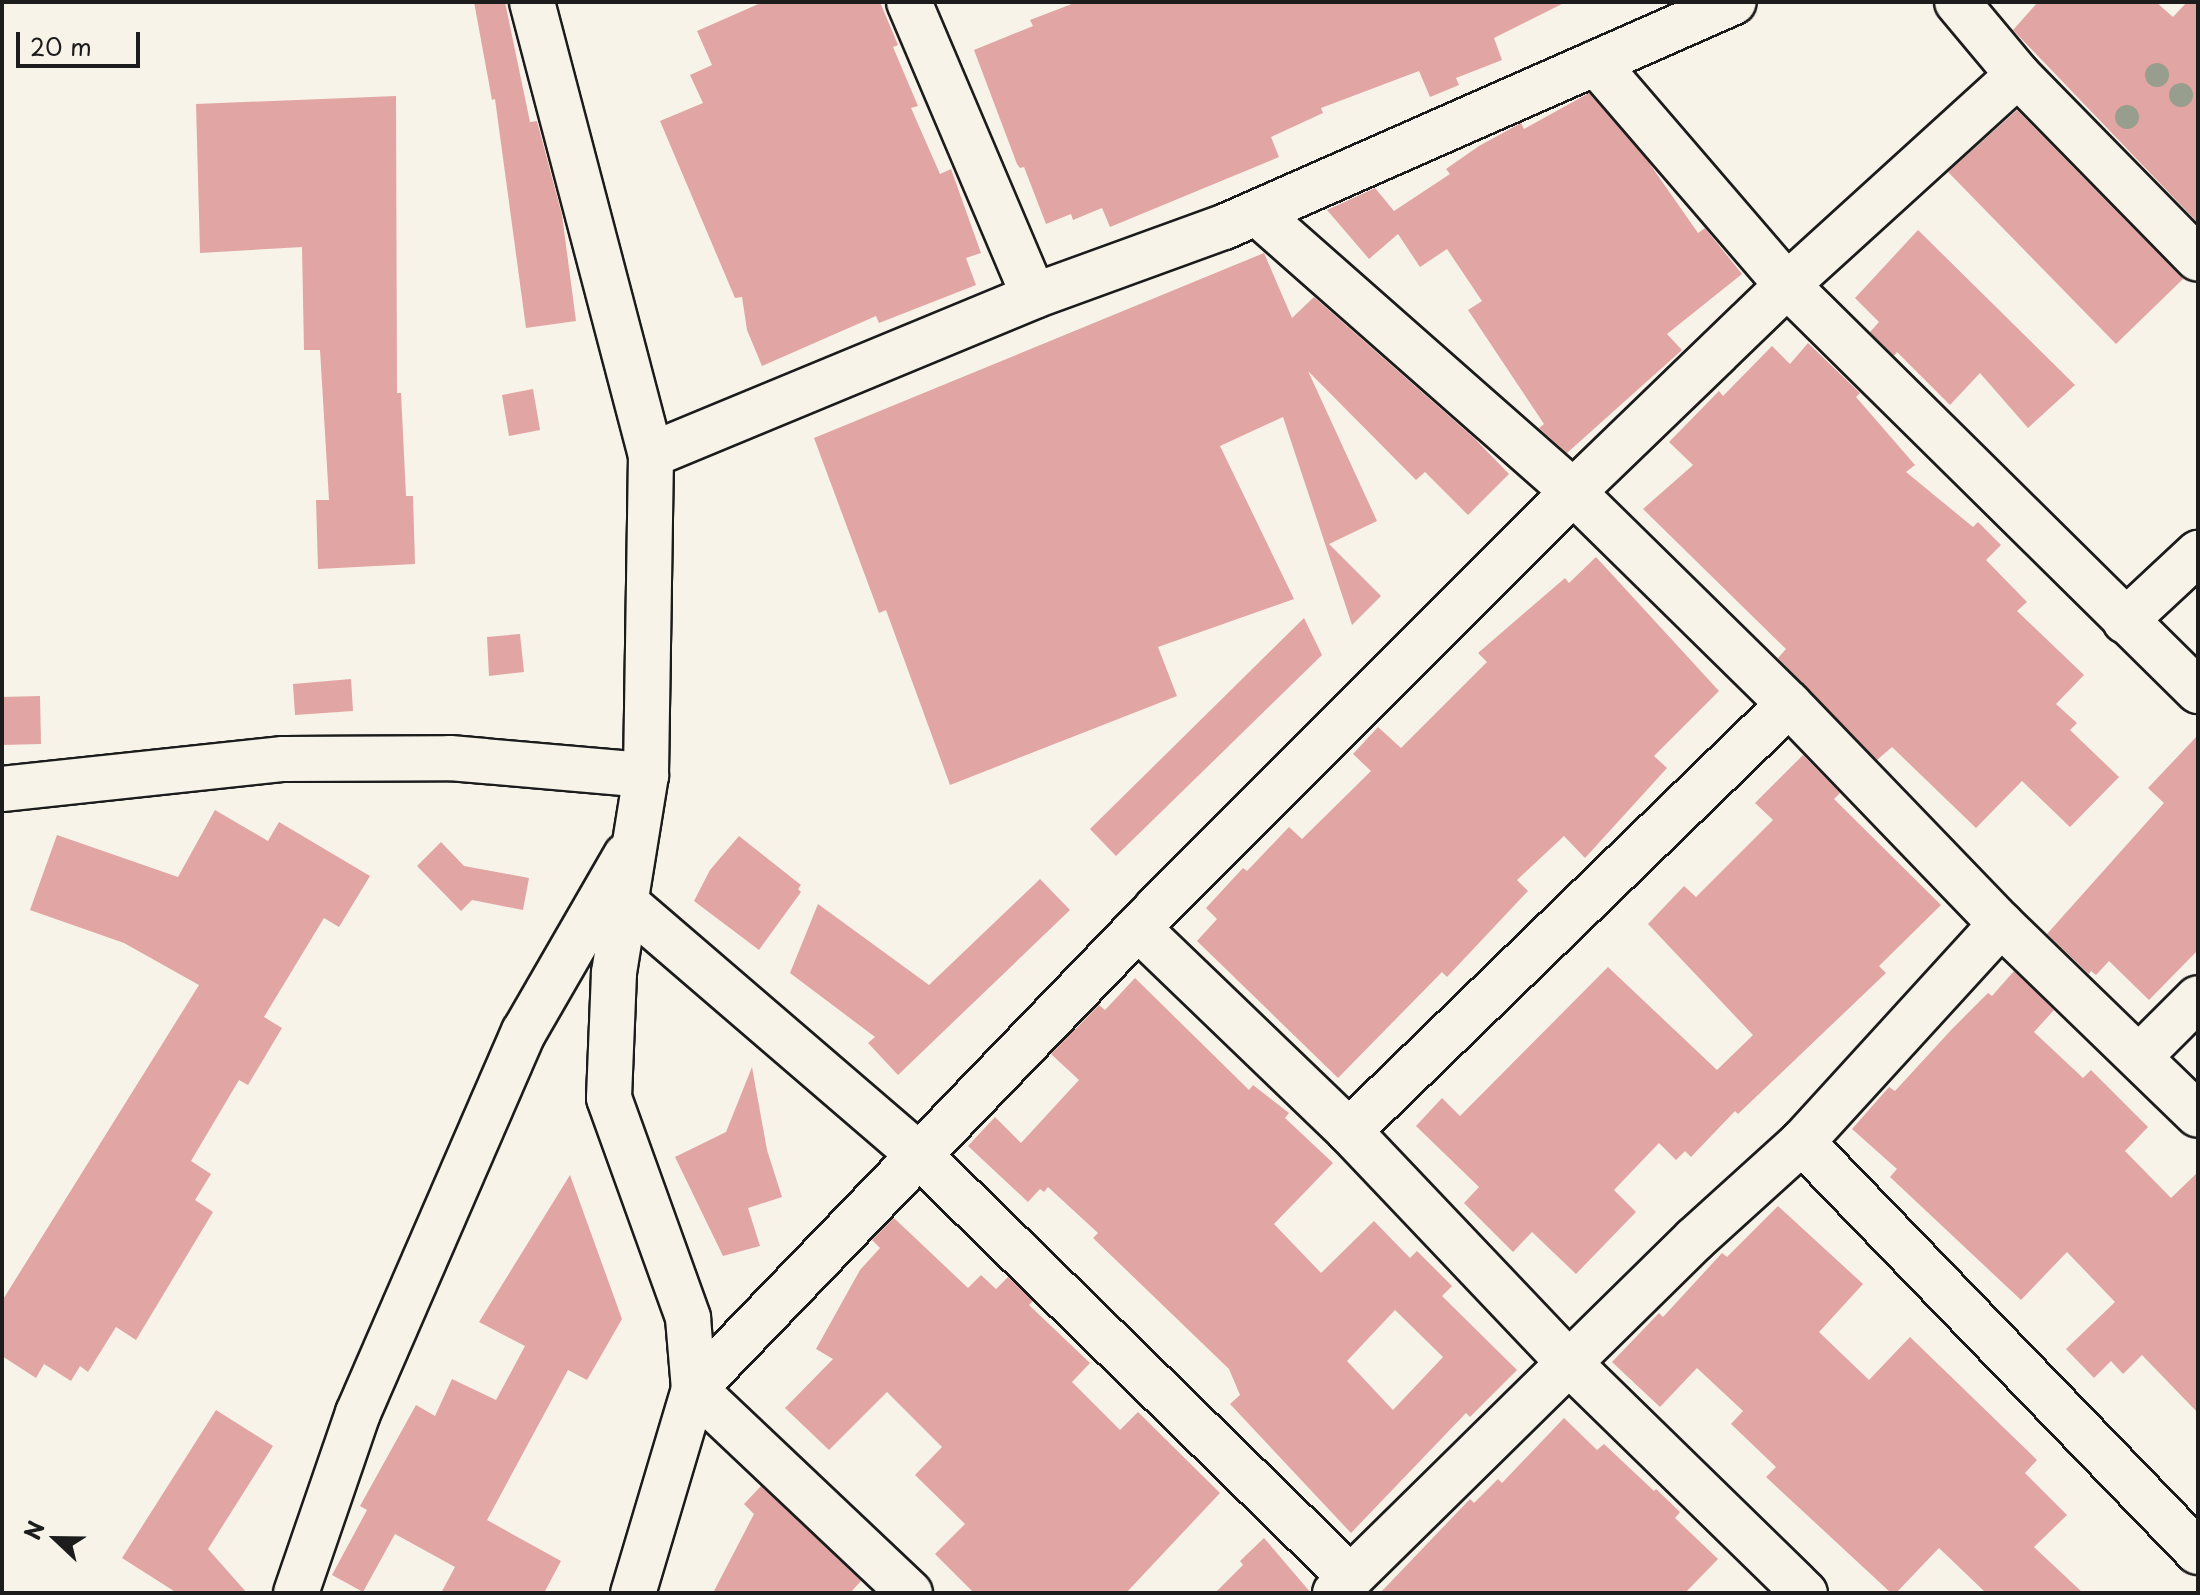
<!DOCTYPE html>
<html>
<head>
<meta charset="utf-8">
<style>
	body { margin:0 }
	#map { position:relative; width:2200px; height:1595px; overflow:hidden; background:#f7f3e8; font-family:"Playpen Sans",sans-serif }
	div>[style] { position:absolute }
	.building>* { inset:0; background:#e1a6a3 }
	.roads { filter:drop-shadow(2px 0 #1c1c1c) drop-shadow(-2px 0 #1c1c1c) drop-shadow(0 2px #1c1c1c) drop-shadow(0 -2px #1c1c1c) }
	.minor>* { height:44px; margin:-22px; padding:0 22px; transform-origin:22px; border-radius:22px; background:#f7f3e8 }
	.secondary>* { height:44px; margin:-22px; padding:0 22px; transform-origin:22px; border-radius:22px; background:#f7f3e8 }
	.trees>* { width:24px; height:24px; margin:-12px; border-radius:50%; background:#979e8e }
	span { translate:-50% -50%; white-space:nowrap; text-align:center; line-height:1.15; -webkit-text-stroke:7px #f7f3e8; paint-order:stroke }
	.frame { position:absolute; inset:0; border:4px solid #1c1c1c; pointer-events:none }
	.north { position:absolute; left:16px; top:1499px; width:80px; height:80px; -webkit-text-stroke:6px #f7f3e8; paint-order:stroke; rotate:292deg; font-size:22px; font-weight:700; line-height:32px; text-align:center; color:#1c1c1c }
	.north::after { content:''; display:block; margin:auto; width:28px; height:36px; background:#1c1c1c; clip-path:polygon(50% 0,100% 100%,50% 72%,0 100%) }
	.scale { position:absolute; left:16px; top:32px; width:124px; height:36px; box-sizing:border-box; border:4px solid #1c1c1c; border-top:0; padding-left:10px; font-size:24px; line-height:28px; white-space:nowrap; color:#1c1c1c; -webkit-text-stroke:6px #f7f3e8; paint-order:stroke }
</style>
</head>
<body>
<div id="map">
	<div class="building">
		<div style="clip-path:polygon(474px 2px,505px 2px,530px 122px,537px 121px,562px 215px,576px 321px,526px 328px,495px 99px,492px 100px)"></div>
		<div style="clip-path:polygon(763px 2px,880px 2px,898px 45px,893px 47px,918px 106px,911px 108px,940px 174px,951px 169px,981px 253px,966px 258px,976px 285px,879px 323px,876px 316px,762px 366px,747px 330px,742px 297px,735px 298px,660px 121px,703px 103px,690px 75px,712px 65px,697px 31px)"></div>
		<div style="clip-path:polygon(1077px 2px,1566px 2px,1494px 38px,1502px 60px,1456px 78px,1459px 85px,1430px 97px,1419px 71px,1321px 108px,1323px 113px,1271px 137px,1279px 157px,1110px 227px,1102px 208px,1073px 220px,1071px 214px,1046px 224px,1024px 167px,1020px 168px,1017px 164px,974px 50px,1033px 26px,1030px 20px)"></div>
		<div style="clip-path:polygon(2038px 2px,2156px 2px,2173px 17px,2187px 2px,2198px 2px,2198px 223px,2013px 30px)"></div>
		<div style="clip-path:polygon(1589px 93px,1647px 160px,1698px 233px,1705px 228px,1742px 274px,1667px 334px,1682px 350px,1567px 453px,1539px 428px,1544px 424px,1468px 310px,1482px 301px,1447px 249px,1420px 267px,1398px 234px,1369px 259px,1327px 210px,1375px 188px,1394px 211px,1450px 174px,1446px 169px,1479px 146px,1521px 123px,1524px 129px)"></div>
		<div style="clip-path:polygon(396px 96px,397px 393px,401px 393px,406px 496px,413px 496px,415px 564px,318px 569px,316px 500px,329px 500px,320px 350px,304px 350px,302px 247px,200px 253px,196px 104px)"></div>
		<div style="clip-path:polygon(2017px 110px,2183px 279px,2116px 344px,1948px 172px)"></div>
		<div style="clip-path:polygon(1918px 230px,2075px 385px,2028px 428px,1980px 373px,1950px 405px,1897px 352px,1894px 356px,1870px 332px,1879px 322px,1855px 298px)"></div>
		<div style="clip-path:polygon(1264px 253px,1292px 318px,1314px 297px,1474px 438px,1509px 474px,1468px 515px,1425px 472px,1416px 480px,1308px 371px,1377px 521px,1329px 544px,1381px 596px,1352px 625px,1283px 417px,1220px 446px,1294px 599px,1158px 647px,1177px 696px,950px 785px,886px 610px,879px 613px,814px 438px)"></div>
		<div style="clip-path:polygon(1808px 343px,1860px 393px,1856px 397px,1915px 465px,1906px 472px,1973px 527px,1978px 522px,2001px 545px,1986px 560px,2027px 602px,2017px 611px,2084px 675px,2056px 704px,2077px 723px,2070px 730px,2119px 777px,2070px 827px,2022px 781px,1976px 828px,1892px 747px,1877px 760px,1778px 658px,1786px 649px,1643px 509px,1693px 465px,1669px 442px,1719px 391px,1723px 396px,1772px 346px,1790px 364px)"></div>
		<div style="clip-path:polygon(533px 389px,540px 430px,509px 436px,502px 395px)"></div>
		<div style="clip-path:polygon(1596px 557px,1719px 691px,1654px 756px,1667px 768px,1585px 858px,1564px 836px,1517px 880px,1528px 891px,1447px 977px,1442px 972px,1338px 1078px,1197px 941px,1217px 919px,1206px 908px,1243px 868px,1247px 871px,1289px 827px,1302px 839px,1371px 771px,1353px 754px,1378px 727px,1401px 748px,1487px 662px,1478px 653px,1565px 578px,1569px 583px)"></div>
		<div style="clip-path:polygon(1304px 618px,1322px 655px,1116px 856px,1090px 829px)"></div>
		<div style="clip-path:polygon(520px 634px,524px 672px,489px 676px,487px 637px)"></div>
		<div style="clip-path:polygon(351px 679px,353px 711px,295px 715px,293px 684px)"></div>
		<div style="clip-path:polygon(40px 696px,41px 744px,2px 745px,2px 697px)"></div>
		<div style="clip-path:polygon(2198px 735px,2198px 950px,2149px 1000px,2109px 961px,2096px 975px,2091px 971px,2089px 974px,2047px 934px,2164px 803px,2148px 788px)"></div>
		<div style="clip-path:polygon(1803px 755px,1840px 793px,1834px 799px,1941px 905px,1879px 966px,1886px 973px,1738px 1114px,1735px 1111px,1691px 1157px,1685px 1151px,1676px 1160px,1659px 1143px,1614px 1190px,1636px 1212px,1576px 1274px,1532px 1232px,1513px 1252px,1464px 1203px,1479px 1187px,1416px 1126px,1442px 1098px,1460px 1116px,1608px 967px,1717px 1070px,1753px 1035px,1648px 924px,1684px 886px,1696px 897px,1773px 820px,1755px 803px)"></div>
		<div style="clip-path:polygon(215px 810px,268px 841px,279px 822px,370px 876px,339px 927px,324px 918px,264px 1017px,282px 1028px,248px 1085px,239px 1080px,191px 1161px,211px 1174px,195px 1200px,213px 1212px,136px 1340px,116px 1327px,88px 1372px,80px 1366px,71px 1381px,44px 1364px,36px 1378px,2px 1356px,2px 1301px,199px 985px,124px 943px,30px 910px,57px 835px,178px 877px)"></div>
		<div style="clip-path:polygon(739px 836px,801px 885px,798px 889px,801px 892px,759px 950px,694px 901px,710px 870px)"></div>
		<div style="clip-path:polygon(441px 842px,464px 866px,529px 878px,523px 910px,472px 900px,461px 911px,417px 866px)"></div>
		<div style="clip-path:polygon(1040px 879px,1070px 910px,898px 1075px,868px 1043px,875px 1037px,790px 973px,818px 904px,929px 985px)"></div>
		<div style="clip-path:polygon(2014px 971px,2054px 1010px,2034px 1032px,2083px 1078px,2091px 1070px,2148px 1127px,2125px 1151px,2171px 1198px,2198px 1172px,2198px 1413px,2142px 1355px,2123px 1374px,2111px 1361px,2094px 1378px,2066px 1349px,2115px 1302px,2067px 1252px,2021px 1300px,1890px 1177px,1897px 1169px,1852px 1129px,1889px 1087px,1895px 1091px,1952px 1029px,1988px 993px,1992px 996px)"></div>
		<div style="clip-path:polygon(evenodd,1135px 978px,1249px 1090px,1253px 1085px,1289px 1113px,1285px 1118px,1333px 1163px,1274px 1224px,1321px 1273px,1374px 1221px,1410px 1258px,1417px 1251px,1452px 1286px,1442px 1296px,1517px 1370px,1470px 1417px,1466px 1413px,1351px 1533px,1230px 1404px,1240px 1395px,1229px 1369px,1093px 1238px,1098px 1233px,1048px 1187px,1044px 1192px,1040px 1189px,1028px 1202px,968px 1146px,995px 1117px,1021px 1143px,1079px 1080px,1051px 1054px,1099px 1005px,1105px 1010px,1135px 978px,1395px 1310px,1443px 1357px,1393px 1410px,1347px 1361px,1395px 1310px)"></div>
		<div style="clip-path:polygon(752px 1067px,767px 1150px,782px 1197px,748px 1208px,760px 1246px,723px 1256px,675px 1157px,726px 1132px)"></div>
		<div style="clip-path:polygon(570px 1175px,622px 1319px,587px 1380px,568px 1370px,487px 1520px,561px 1561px,544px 1593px,441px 1593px,455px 1567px,395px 1534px,363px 1592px,332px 1575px,367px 1510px,360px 1506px,416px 1405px,435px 1416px,452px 1379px,496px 1400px,525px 1346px,479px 1322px)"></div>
		<div style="clip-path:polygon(1778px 1206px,1863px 1284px,1819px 1332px,1869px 1380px,1910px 1337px,2037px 1460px,2025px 1473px,2067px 1515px,2034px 1547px,2083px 1593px,1986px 1593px,1939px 1548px,1896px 1593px,1891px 1593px,1766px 1477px,1776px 1467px,1731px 1424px,1743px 1411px,1697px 1368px,1660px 1407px,1612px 1362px,1659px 1313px,1663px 1317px,1722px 1253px,1727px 1257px)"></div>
		<div style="clip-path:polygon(894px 1218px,968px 1288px,981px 1275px,996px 1289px,1008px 1277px,1033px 1301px,1029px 1305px,1090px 1363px,1072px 1382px,1120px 1430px,1138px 1412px,1220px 1493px,1126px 1593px,974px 1593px,935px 1554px,965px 1524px,915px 1475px,942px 1447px,887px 1392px,829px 1450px,785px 1408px,833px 1359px,816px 1349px,860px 1270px,880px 1248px,872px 1240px)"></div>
		<div style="clip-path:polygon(216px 1410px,273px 1446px,208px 1549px,247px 1593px,177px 1593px,122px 1558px)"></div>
		<div style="clip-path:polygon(1564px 1418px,1597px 1450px,1604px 1444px,1654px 1491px,1656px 1489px,1680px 1512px,1675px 1518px,1718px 1559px,1685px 1593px,1380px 1593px,1470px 1499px,1474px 1503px,1498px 1479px,1502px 1483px)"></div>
		<div style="clip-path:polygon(761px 1486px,861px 1581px,850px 1593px,713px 1593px,754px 1514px,744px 1504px)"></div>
		<div style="clip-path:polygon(1264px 1538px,1311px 1593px,1215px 1593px,1243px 1565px,1240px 1561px)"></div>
	</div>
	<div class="roads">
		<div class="minor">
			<div style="left:909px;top:2px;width:319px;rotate:67deg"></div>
			<div style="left:1957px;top:2px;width:95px;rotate:50.1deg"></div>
			<div style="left:2018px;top:75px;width:257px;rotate:45.6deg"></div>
			<div style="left:1596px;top:63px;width:293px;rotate:49.3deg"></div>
			<div style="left:1787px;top:285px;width:578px;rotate:44.65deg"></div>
			<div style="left:651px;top:455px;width:415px;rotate:-22.5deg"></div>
			<div style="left:1034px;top:296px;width:202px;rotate:-20deg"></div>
			<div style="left:1224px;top:227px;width:557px;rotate:-23.81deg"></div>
			<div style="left:2125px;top:621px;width:100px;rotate:-43deg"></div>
			<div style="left:2px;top:789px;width:283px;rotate:-6.1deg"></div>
			<div style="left:283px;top:759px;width:167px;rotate:-0.3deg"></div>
			<div style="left:450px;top:758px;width:197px;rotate:5deg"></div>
			<div style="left:626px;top:903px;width:388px;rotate:40.7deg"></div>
			<div style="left:920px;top:1156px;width:602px;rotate:44.39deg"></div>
			<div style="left:1138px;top:928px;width:293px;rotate:43.9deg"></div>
			<div style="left:1349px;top:1131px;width:318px;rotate:46.5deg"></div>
			<div style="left:1568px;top:1362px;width:331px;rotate:44.3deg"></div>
			<div style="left:2139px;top:1057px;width:83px;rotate:-45deg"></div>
			<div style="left:1349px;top:1131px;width:613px;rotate:-44.14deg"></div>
			<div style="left:1802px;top:1142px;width:570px;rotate:46deg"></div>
			<div style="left:296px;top:1593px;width:190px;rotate:-71deg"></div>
			<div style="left:358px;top:1413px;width:416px;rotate:-66.5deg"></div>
			<div style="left:524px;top:1032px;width:204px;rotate:-60deg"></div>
			<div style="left:910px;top:1593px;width:297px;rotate:-136.6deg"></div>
			<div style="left:694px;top:1389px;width:666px;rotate:-46.09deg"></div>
			<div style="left:1156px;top:909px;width:590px;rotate:-45deg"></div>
			<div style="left:1573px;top:492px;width:298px;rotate:-44deg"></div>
			<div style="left:1787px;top:285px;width:312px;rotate:-42.3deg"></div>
			<div style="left:1335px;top:1593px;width:505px;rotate:-44.52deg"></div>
			<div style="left:1695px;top:1239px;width:144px;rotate:-42.2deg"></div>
			<div style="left:1802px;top:1142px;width:295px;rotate:-47.6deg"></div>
		</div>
		<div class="secondary">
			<div style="left:532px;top:2px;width:468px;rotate:75.3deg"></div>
			<div style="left:651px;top:455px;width:320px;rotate:90.9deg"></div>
			<div style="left:646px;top:775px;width:201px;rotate:99.2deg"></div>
			<div style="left:614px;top:973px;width:125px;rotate:92.3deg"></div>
			<div style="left:609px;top:1098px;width:234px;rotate:70.2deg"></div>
			<div style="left:688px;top:1318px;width:71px;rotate:85.2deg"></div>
			<div style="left:694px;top:1389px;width:213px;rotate:106.6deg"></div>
			<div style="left:1257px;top:213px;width:422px;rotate:41.4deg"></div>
			<div style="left:1573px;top:492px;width:303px;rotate:44.5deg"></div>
			<div style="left:1789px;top:704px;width:306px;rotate:46.1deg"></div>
			<div style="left:2001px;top:924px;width:274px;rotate:44.1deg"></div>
		</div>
	</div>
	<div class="trees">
		<div style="left:2157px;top:75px"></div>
		<div style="left:2181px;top:95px"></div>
		<div style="left:2127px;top:117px"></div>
	</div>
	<div class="frame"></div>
	<div class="north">N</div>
	<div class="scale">20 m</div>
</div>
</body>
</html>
